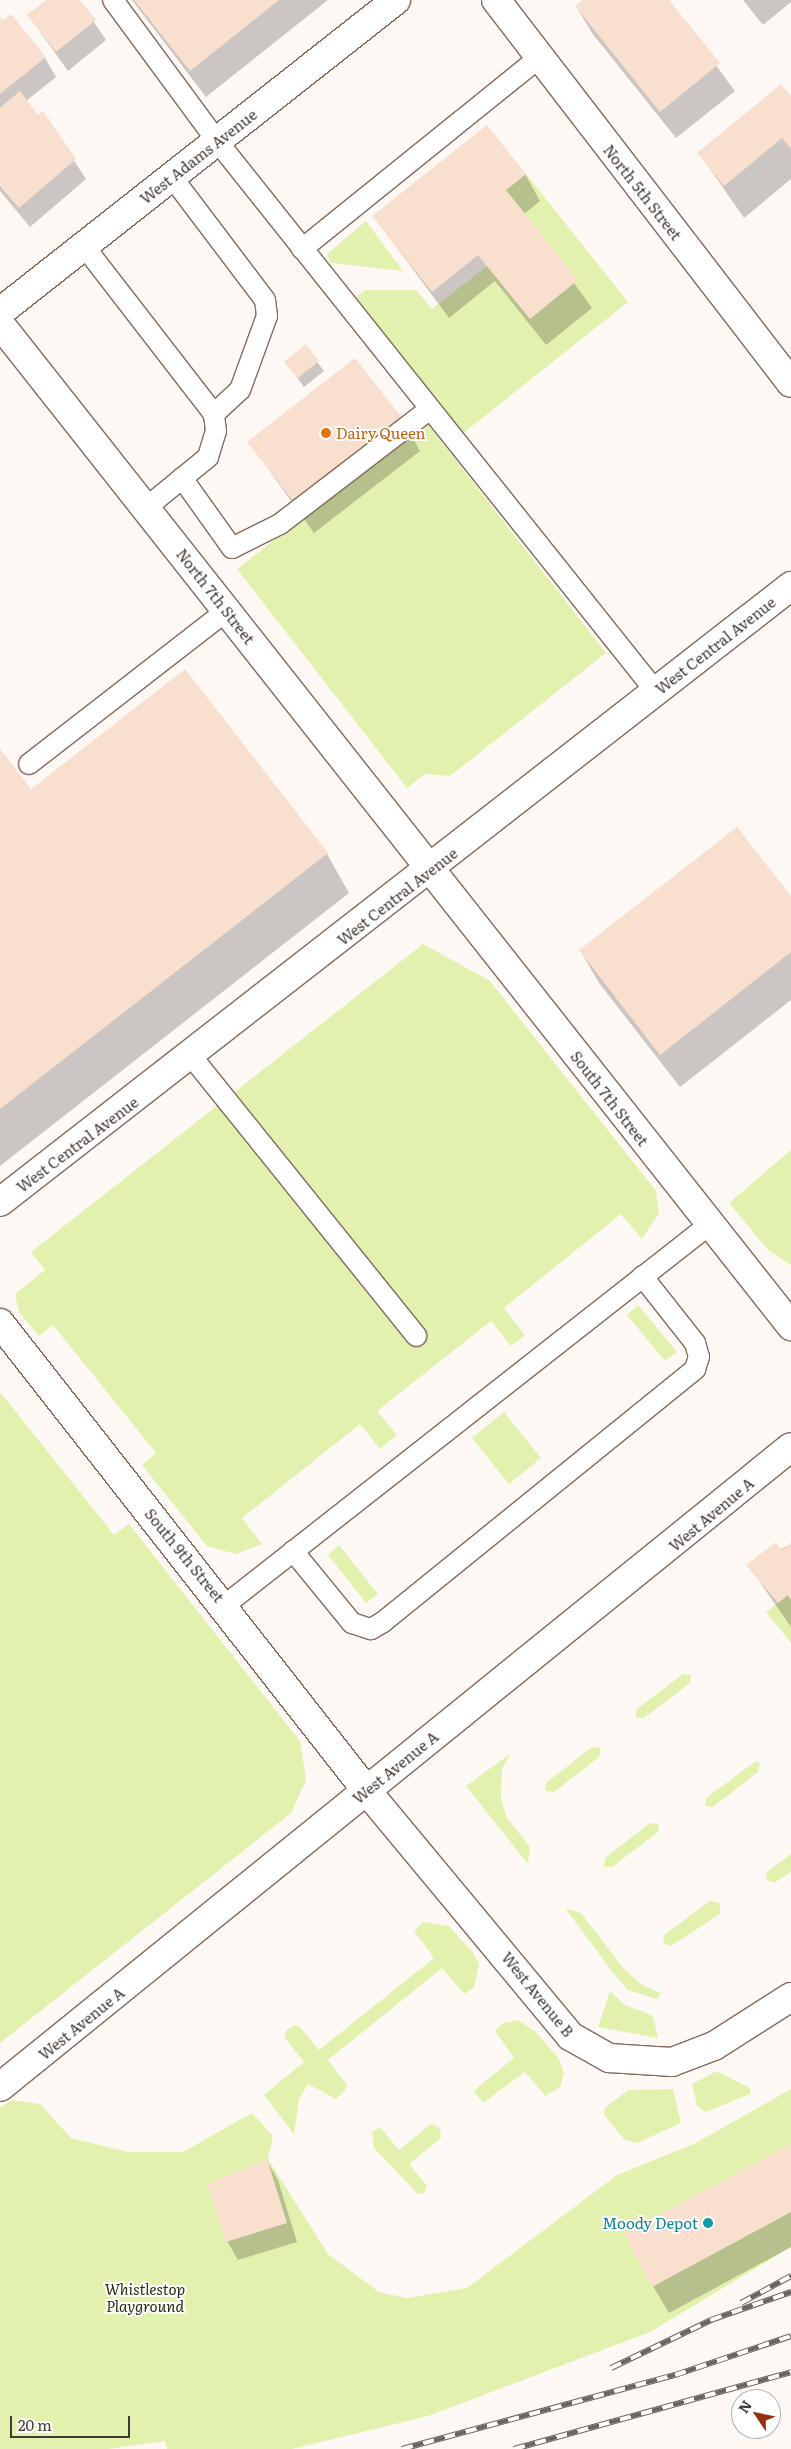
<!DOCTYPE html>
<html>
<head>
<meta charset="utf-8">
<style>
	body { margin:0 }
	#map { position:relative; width:791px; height:2449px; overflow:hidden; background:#fef8f5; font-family:Literata,serif }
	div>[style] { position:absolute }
	.green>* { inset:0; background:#e3f1af }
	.shadow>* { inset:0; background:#0003 }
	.building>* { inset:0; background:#f9dfce }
	.roads { filter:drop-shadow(1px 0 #836b5f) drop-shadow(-1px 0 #836b5f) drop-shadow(0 1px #836b5f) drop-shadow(0 -1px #836b5f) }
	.service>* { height:20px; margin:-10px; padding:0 10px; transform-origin:10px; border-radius:10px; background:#fff }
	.minor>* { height:28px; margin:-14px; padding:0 14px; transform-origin:14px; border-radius:14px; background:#fff }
	.primary>* { height:28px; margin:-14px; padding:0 14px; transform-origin:14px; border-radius:14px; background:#fff }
	.rail>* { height:5.5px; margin-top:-2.75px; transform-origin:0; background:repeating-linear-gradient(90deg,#fff 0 11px,#6e645f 0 22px); box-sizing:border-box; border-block:1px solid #6e645f }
	.dots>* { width:14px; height:14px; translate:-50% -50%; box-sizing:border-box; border:2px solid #fff; border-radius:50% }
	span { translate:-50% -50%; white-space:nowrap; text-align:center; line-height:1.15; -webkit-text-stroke:4px #fff; paint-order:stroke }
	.street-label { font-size:15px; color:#433832 }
	.food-label { font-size:15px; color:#c56008 }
	.left { translate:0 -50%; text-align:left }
	.culture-label { font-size:15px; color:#0d838f }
	.right { translate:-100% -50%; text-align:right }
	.park-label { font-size:15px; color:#272d0f; font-style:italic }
	.north { position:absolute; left:731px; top:2389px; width:50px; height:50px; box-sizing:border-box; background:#fff; border:1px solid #b4afad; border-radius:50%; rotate:304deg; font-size:14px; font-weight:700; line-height:20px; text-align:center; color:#433832 }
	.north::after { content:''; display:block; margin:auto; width:18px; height:22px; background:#962e0f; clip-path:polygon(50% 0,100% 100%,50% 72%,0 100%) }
	.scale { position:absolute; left:10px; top:2416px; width:120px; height:22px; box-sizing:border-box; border:2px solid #433832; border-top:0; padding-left:6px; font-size:15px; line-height:18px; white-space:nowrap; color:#433832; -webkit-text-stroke:4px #fff; paint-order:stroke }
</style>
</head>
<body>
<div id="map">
	<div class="green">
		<div style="clip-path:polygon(526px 174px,628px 302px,461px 435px,353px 299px,365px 290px,416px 290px,432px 309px,487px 266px,506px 190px)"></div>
		<div style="clip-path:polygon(366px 221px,403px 271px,330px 263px,327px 254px)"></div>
		<div style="clip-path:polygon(426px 422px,606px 653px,450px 776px,425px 774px,407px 788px,237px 569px)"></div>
		<div style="clip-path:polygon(423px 944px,490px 981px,656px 1191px,659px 1213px,642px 1239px,621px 1214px,504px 1308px,525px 1335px,511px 1346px,491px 1321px,377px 1411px,397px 1435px,380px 1449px,360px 1424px,242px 1518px,262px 1544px,236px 1554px,207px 1546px,142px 1465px,156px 1453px,53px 1325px,39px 1336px,19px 1312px,15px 1294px,45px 1270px,31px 1252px)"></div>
		<div style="clip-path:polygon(791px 1150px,791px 1265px,767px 1249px,729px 1203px)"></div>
		<div style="clip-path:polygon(638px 1305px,677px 1352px,665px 1361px,627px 1315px)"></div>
		<div style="clip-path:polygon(0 1392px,114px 1535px,129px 1524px,300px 1741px,306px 1780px,291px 1813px,0 2043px)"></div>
		<div style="clip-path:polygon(504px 1412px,541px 1458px,509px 1484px,472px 1438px)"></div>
		<div style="clip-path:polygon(339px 1545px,378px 1594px,366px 1603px,328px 1555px)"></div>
		<div style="clip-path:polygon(788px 1595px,791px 1600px,791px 1643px,766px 1612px)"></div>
		<div style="clip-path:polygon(683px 1674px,691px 1675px,690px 1683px,644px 1718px,636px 1718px,637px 1709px)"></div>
		<div style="clip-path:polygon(592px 1747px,601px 1748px,599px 1757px,554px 1792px,545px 1791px,546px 1783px)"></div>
		<div style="clip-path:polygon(510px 1754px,502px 1769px,501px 1799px,507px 1818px,530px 1847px,528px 1864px,466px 1786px)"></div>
		<div style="clip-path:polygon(756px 1761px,760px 1763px,758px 1772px,713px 1807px,705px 1806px,706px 1798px)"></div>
		<div style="clip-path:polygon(650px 1823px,659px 1824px,658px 1832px,612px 1867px,604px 1867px,605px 1858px)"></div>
		<div style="clip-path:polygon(791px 1854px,791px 1872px,774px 1883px,766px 1880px,767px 1872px)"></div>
		<div style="clip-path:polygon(710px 1901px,720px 1903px,720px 1914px,671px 1946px,663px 1943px,664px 1935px)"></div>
		<div style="clip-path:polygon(565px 1908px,581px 1913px,624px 1969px,641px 1984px,661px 1993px,657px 1999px,628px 1990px,617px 1978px)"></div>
		<div style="clip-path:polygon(423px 1922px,449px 1926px,473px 1953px,479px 1964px,474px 1988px,464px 1994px,442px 1968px,328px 2060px,347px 2085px,345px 2090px,336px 2099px,308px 2084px,299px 2099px,294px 2134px,264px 2095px,304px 2062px,285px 2038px,286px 2031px,294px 2025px,300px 2027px,319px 2050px,434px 1958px,414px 1931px)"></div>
		<div style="clip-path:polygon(610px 1991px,625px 2005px,653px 2016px,658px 2038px,598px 2027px)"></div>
		<div style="clip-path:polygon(518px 2020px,536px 2032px,559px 2059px,564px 2073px,560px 2087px,545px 2096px,525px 2072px,483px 2103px,474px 2092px,478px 2087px,514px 2058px,495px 2031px,503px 2023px)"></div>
		<div style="clip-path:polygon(717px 2071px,751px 2089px,750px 2094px,706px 2112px,697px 2106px,692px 2084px)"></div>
		<div style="clip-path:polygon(673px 2089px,681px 2123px,637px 2143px,625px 2140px,604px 2115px,605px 2108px,628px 2090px)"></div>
		<div style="clip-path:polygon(791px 2089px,791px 2247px,650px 2332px,428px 2416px,292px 2449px,167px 2449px,165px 2441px,108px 2449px,0 2449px,0 2107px,13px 2100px,40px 2104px,71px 2138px,128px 2152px,183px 2152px,252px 2113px,273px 2136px,268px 2159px,328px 2254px,379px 2292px,407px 2298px,467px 2288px,617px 2175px,694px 2144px)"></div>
		<div style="clip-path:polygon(431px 2124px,440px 2128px,441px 2138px,409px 2164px,427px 2186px,424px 2193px,418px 2194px,374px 2148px,372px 2132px,380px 2127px,399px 2150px)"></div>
	</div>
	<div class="shadow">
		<div style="clip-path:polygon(48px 0,79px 0,106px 40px,68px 71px,28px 15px)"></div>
		<div style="clip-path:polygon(132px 0,328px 0,206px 97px)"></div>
		<div style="clip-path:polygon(584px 0,667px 0,735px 91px,676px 138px,592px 33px,576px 6px)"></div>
		<div style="clip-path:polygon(743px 0,791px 0,791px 2px,763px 25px)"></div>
		<div style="clip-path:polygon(0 18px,45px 58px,56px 77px,26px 101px,38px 117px,43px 113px,86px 179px,30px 227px,0 191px)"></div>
		<div style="clip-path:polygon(791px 98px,791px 179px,744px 218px,699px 153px)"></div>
		<div style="clip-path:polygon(525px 174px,540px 201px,524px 214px,592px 308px,546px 345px,495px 281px,449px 318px,374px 217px)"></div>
		<div style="clip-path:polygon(305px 346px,324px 371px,304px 387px,286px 362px)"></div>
		<div style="clip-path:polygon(405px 424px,420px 451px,314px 533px,249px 442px)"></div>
		<div style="clip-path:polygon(0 751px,31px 791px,327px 854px,349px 893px,0 1166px)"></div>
		<div style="clip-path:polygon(791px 898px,791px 1000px,680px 1087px,599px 983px,580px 950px)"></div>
		<div style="clip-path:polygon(791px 1544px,791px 1627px,748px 1565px)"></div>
		<div style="clip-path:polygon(791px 2145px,791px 2247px,669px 2313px,653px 2286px)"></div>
		<div style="clip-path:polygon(267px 2161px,278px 2180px,297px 2242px,238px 2260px,227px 2241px)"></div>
	</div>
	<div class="building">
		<div style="clip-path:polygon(46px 0,80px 0,96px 20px,56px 52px,27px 15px)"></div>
		<div style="clip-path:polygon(134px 0,279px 0,190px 71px)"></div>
		<div style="clip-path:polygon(582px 0,669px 0,720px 63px,660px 112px,575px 6px)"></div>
		<div style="clip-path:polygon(11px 14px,46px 57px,0 94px,0 17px,3px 20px)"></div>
		<div style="clip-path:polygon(781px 84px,791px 96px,791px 149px,782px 138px,724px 186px,697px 153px)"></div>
		<div style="clip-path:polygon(20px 91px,38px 115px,43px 111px,76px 159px,19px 208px,0 186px,0 108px)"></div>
		<div style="clip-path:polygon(487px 125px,526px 174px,506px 190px,578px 280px,530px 319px,478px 255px,432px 292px,372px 216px)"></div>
		<div style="clip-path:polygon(306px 344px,319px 361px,298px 378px,284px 362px)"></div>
		<div style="clip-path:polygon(355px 358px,406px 423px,298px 507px,247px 442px)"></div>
		<div style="clip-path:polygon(185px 669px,328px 853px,0 1109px,0 749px,31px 789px)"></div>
		<div style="clip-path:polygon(737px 827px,791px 896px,791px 952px,660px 1055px,579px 950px)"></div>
		<div style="clip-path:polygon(776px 1542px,782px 1550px,791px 1543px,791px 1600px,788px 1595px,778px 1603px,746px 1565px)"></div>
		<div style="clip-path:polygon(791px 2144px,791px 2212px,652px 2287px,624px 2234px)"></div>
		<div style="clip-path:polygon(267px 2159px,287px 2223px,226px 2242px,207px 2184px)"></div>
	</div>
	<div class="roads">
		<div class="service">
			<div style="left:113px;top:0;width:175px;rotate:53.6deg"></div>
			<div style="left:217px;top:141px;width:705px;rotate:51.45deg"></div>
			<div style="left:84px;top:246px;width:212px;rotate:52.3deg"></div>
			<div style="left:214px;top:414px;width:35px;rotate:-43deg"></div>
			<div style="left:240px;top:390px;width:79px;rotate:-70deg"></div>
			<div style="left:267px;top:316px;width:16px;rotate:-97deg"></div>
			<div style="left:265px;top:300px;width:154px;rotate:-127.1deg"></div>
			<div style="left:302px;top:249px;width:306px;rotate:-38.9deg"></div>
			<div style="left:182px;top:478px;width:86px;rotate:54.5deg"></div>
			<div style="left:232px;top:548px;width:54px;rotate:-26.6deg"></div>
			<div style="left:280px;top:524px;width:189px;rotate:-37.5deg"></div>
			<div style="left:147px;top:507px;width:79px;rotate:-39.3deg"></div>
			<div style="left:208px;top:457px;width:27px;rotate:-73deg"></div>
			<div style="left:216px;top:431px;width:17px;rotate:-97deg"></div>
			<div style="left:29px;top:764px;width:249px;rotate:-37.8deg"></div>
			<div style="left:192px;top:1057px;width:358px;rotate:51.2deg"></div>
			<div style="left:293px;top:1551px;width:93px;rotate:50.7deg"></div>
			<div style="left:352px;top:1623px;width:20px;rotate:18deg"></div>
			<div style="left:371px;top:1629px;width:14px;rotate:-30deg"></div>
			<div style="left:383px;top:1622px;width:402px;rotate:-39deg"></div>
			<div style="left:695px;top:1369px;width:13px;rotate:-72deg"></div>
			<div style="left:699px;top:1357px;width:15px;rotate:-106deg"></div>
			<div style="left:695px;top:1343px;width:85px;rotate:-128.3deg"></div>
			<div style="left:225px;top:1605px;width:615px;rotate:-38.14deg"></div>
		</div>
		<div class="minor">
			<div style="left:496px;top:0;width:483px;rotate:52.4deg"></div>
			<div style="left:0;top:324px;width:1277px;rotate:51.71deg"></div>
			<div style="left:0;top:1323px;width:593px;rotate:51.91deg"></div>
			<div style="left:366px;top:1790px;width:320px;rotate:50.3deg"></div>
			<div style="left:570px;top:2036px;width:45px;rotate:29.4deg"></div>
			<div style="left:609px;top:2058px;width:63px;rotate:3.6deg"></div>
			<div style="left:672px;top:2062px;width:45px;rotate:-20.9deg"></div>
			<div style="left:714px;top:2046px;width:91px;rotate:-32.5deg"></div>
			<div style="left:0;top:2087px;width:1017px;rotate:-38.98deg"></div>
		</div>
		<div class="primary">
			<div style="left:0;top:312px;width:504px;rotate:-38.23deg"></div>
			<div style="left:0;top:1202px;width:1003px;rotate:-37.91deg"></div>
		</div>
	</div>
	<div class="rail">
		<div style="left:741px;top:2303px;width:57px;rotate:-28.4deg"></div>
		<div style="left:611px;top:2368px;width:111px;rotate:-25.6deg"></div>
		<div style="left:711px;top:2320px;width:85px;rotate:-19.3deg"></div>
		<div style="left:402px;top:2449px;width:283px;rotate:-15.2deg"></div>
		<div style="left:675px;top:2375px;width:122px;rotate:-18.6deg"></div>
		<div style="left:514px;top:2449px;width:288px;rotate:-15.5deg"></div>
	</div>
	<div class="dots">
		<div style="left:326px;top:433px;background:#e8710a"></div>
		<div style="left:708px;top:2223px;background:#0f9aa8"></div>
	</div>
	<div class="street-label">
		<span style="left:198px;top:156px;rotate:-38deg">West Adams Avenue</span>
		<span style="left:643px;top:192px;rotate:52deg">North 5th Street</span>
		<span style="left:216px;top:596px;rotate:52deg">North 7th Street</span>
		<span style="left:715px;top:645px;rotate:-38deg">West Central Avenue</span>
		<span style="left:397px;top:896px;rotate:-38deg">West Central Avenue</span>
		<span style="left:610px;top:1098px;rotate:52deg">South 7th Street</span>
		<span style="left:77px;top:1144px;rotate:-37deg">West Central Avenue</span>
		<span style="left:711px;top:1514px;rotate:-40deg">West Avenue A</span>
		<span style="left:185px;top:1555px;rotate:51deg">South 9th Street</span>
		<span style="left:395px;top:1767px;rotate:-39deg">West Avenue A</span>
		<span style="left:538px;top:1994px;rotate:51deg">West Avenue B</span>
		<span style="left:81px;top:2023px;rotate:-39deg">West Avenue A</span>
	</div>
	<div class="food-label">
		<span class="left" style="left:336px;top:433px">Dairy Queen</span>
	</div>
	<div class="culture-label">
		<span class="right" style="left:698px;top:2223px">Moody Depot</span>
	</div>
	<div class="park-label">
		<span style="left:145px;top:2297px">Whistlestop<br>Playground</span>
	</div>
	<div class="north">N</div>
	<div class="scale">20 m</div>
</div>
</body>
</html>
